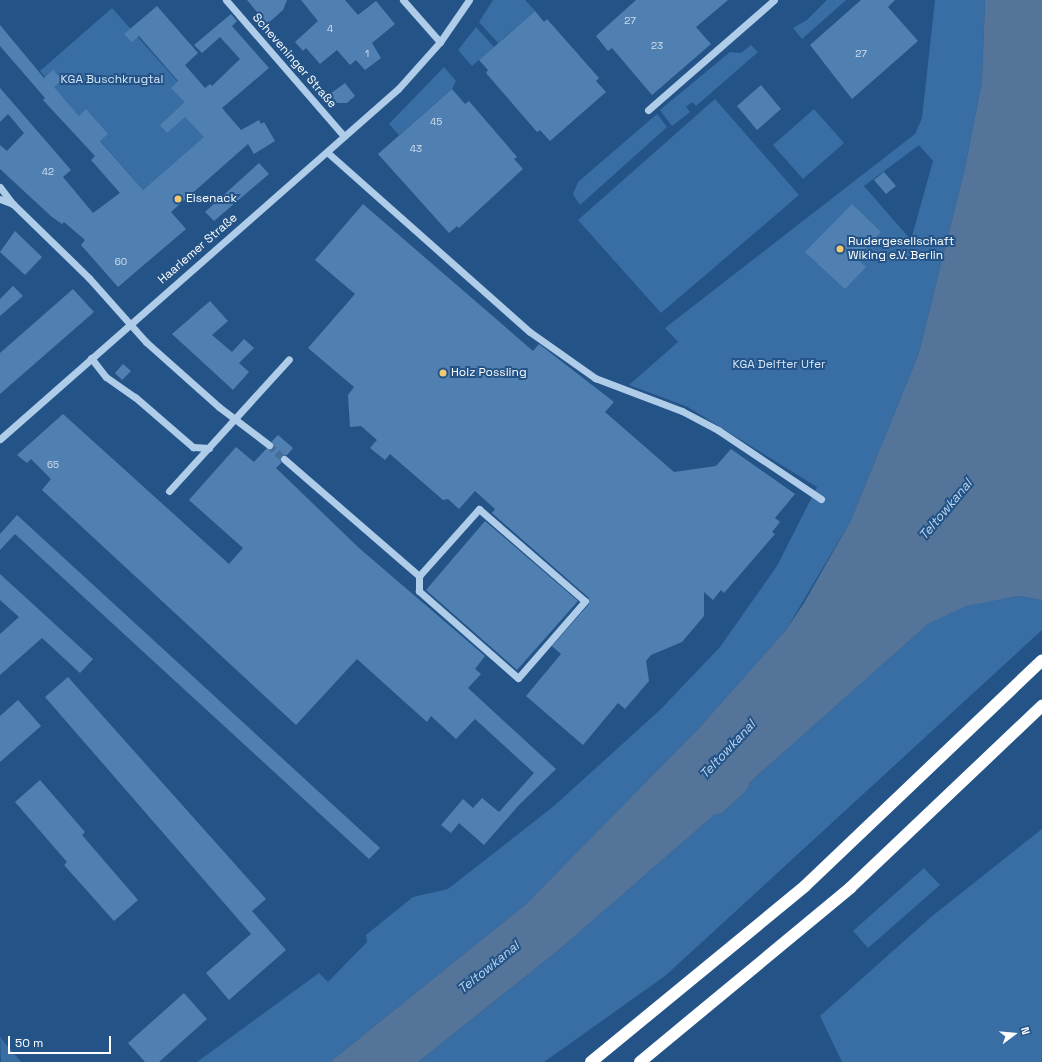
<!DOCTYPE html>
<html>
<head>
<meta charset="utf-8">
<style>
	body { margin:0 }
	#map { position:relative; width:1042px; height:1062px; overflow:hidden; background:#245487; font-family:"Space Grotesk",sans-serif }
	div>[style] { position:absolute }
	.green>* { inset:0; background:#386ea4 }
	.water>* { inset:0; background:#547499 }
	.building>* { inset:0; background:#5080b1 }
	.minor-tunnel>* { height:7px; margin-top:-3.5px; transform-origin:0; background:repeating-linear-gradient(90deg,#456e99 0 7px,transparent 0 10.5px) }
	.minor>* { height:7px; margin:-3.5px; padding:0 3.5px; transform-origin:3.5px; border-radius:3.5px; background:#afcce9 }
	.highway>* { height:12px; margin:-6px; padding:0 6px; transform-origin:6px; border-radius:6px; background:#fff }
	.dots>* { width:11px; height:11px; translate:-50% -50%; box-sizing:border-box; border:2px solid #245487; border-radius:50% }
	span { translate:-50% -50%; white-space:nowrap; text-align:center; line-height:1.15; -webkit-text-stroke:4px #245487; paint-order:stroke }
	.number-label { font-size:10px; color:#d3dfec }
	.number-label span { -webkit-text-stroke-width:0 }
	.street-label { font-size:12px; color:#fff }
	.park-label { font-size:12px; color:#d3e5f7 }
	.poi-label { font-size:12px; color:#fff }
	.left { translate:0 -50%; text-align:left }
	.water-label { font-size:13px; color:#bbd5f0; font-style:italic }
	.north { position:absolute; left:994px; top:1014px; width:40px; height:40px; -webkit-text-stroke:3px #245487; paint-order:stroke; rotate:74deg; font-size:11px; font-weight:700; line-height:16px; text-align:center; color:#fff }
	.north::after { content:''; display:block; margin:auto; width:14px; height:18px; background:#fff; clip-path:polygon(50% 0,100% 100%,50% 72%,0 100%) }
	.scale { position:absolute; left:8px; top:1036px; width:103px; height:18px; box-sizing:border-box; border:2px solid #fff; border-top:0; padding-left:5px; font-size:12px; line-height:14px; white-space:nowrap; color:#fff; -webkit-text-stroke:3px #245487; paint-order:stroke }
</style>
</head>
<body>
<div id="map">
	<div class="green">
		<div style="clip-path:polygon(493px 0,525px 0,535px 11px,498px 43px,479px 22px)"></div>
		<div style="clip-path:polygon(827px 0,846px 0,802px 39px,793px 28px,807px 20px)"></div>
		<div style="clip-path:polygon(evenodd,935px 0,985px 0,982px 81px,965px 168px,919px 353px,851px 520px,786px 630px,699px 728px,525px 905px,330px 1062px,197px 1062px,319px 973px,328px 982px,367px 942px,366px 935px,413px 897px,448px 889px,554px 806px,661px 709px,720px 647px,777px 566px,817px 487px,688px 407px,629px 385px,678px 342px,665px 328px,915px 134px,922px 118px,935px 0,919px 145px,933px 161px,911px 240px,864px 186px,919px 145px)"></div>
		<div style="clip-path:polygon(112px 8px,217px 126px,143px 190px,40px 71px)"></div>
		<div style="clip-path:polygon(476px 27px,494px 47px,472px 66px,458px 50px)"></div>
		<div style="clip-path:polygon(751px 45px,758px 52px,696px 106px,692px 102px,686px 107px,690px 112px,672px 126px,660px 110px,730px 52px,741px 53px)"></div>
		<div style="clip-path:polygon(444px 67px,456px 81px,452px 89px,399px 135px,389px 124px)"></div>
		<div style="clip-path:polygon(715px 99px,799px 195px,661px 313px,578px 220px)"></div>
		<div style="clip-path:polygon(814px 109px,844px 143px,803px 179px,773px 145px)"></div>
		<div style="clip-path:polygon(657px 114px,667px 127px,580px 205px,573px 194px,578px 182px)"></div>
		<div style="clip-path:polygon(1020px 596px,1042px 600px,1042px 630px,665px 976px,544px 1062px,418px 1062px,560px 949px,714px 815px,722px 813px,747px 790px,750px 782px,928px 624px,965px 606px)"></div>
		<div style="clip-path:polygon(1042px 829px,1042px 1062px,842px 1062px,820px 1016px,931px 917px)"></div>
		<div style="clip-path:polygon(924px 868px,940px 885px,868px 948px,853px 931px)"></div>
		<div style="clip-path:polygon(0 1037px,21px 1062px,1px 1062px)"></div>
	</div>
	<div class="water">
		<div style="clip-path:polygon(985px 0,1042px 0,1042px 600px,1020px 596px,966px 606px,928px 624px,750px 782px,747px 790px,722px 813px,714px 815px,560px 949px,418px 1062px,330px 1062px,525px 905px,699px 728px,786px 630px,804px 603px,851px 520px,919px 353px,965px 168px,982px 81px)"></div>
	</div>
	<div class="building">
		<div style="clip-path:polygon(247px 0,287px 0,283px 10px,267px 24px)"></div>
		<div style="clip-path:polygon(301px 0,345px 0,358px 15px,376px 1px,395px 24px,372px 43px,381px 58px,365px 70px,356px 60px,350px 65px,337px 50px,320px 64px,306px 48px,303px 51px,295px 42px,318px 21px)"></div>
		<div style="clip-path:polygon(636px 0,728px 0,696px 27px,711px 44px,652px 95px,612px 48px,608px 51px,596px 36px)"></div>
		<div style="clip-path:polygon(861px 0,895px 0,888px 7px,918px 41px,852px 99px,810px 45px)"></div>
		<div style="clip-path:polygon(157px 6px,198px 53px,185px 65px,205px 88px,210px 84px,212px 86px,240px 59px,220px 37px,202px 53px,194px 45px,231px 14px,237px 21px,232px 26px,269px 68px,222px 108px,241px 130px,259px 120px,261px 124px,264px 122px,275px 141px,254px 154px,248px 144px,171px 212px,186px 229px,118px 287px,81px 245px,85px 240px,64px 222px,62px 224px,52px 217px,0 169px,0 145px,7px 151px,24px 133px,8px 114px,0 122px,0 88px,71px 170px,63px 177px,93px 213px,120px 193px,91px 160px,95px 156px,43px 100px,45px 98px,0 46px,0 25px,44px 78px,53px 70px,62px 80px,54px 87px,79px 116px,86px 109px,108px 134px,100px 141px,143px 190px,204px 137px,185px 117px,167px 133px,160px 125px,185px 102px,171px 88px,178px 81px,139px 36px,132px 42px,124px 34px)"></div>
		<div style="clip-path:polygon(535px 11px,544px 22px,547px 19px,599px 78px,596px 81px,606px 92px,550px 141px,540px 130px,537px 132px,486px 73px,488px 70px,479px 60px)"></div>
		<div style="clip-path:polygon(345px 83px,355px 96px,347px 103px,337px 103px,330px 94px)"></div>
		<div style="clip-path:polygon(761px 85px,781px 109px,757px 130px,737px 106px)"></div>
		<div style="clip-path:polygon(452px 89px,465px 104px,469px 101px,517px 157px,514px 159px,523px 169px,459px 228px,457px 226px,449px 233px,378px 154px)"></div>
		<div style="clip-path:polygon(259px 163px,269px 174px,214px 221px,205px 212px)"></div>
		<div style="clip-path:polygon(884px 172px,896px 186px,886px 194px,874px 180px)"></div>
		<div style="clip-path:polygon(363px 204px,533px 351px,539px 344px,614px 402px,605px 412px,674px 472px,716px 466px,731px 449px,795px 494px,775px 518px,780px 522px,772px 532px,775px 534px,724px 593px,721px 590px,713px 600px,704px 592px,704px 616px,682px 642px,651px 655px,646px 661px,649px 681px,625px 709px,618px 703px,583px 745px,526px 696px,561px 654px,552px 646px,589px 604px,589px 598px,492px 513px,495px 509px,475px 491px,459px 509px,448px 499px,443px 500px,390px 454px,385px 460px,370px 448px,377px 440px,361px 426px,350px 427px,348px 395px,354px 387px,308px 348px,355px 294px,315px 260px)"></div>
		<div style="clip-path:polygon(852px 204px,881px 232px,856px 258px,866px 267px,845px 289px,805px 252px)"></div>
		<div style="clip-path:polygon(15px 231px,42px 257px,25px 275px,0 252px)"></div>
		<div style="clip-path:polygon(13px 286px,23px 296px,0 316px,0 299px)"></div>
		<div style="clip-path:polygon(73px 289px,94px 312px,0 394px,0 353px)"></div>
		<div style="clip-path:polygon(210px 301px,228px 321px,212px 335px,232px 352px,244px 339px,254px 348px,239px 363px,249px 372px,233px 390px,172px 334px)"></div>
		<div style="clip-path:polygon(123px 364px,131px 371px,122px 380px,115px 373px)"></div>
		<div style="clip-path:polygon(63px 414px,229px 564px,243px 548px,189px 500px,236px 447px,254px 462px,266px 449px,273px 448px,272px 441px,278px 435px,293px 448px,287px 455px,280px 456px,281px 463px,276px 468px,359px 548px,485px 656px,475px 669px,481px 674px,468px 688px,556px 769px,519px 805px,484px 845px,459px 823px,451px 833px,441px 825px,463px 799px,473px 808px,482px 798px,499px 812px,534px 773px,475px 719px,456px 739px,431px 716px,427px 722px,357px 659px,296px 725px,42px 490px,51px 479px,31px 459px,27px 463px,17px 455px)"></div>
		<div style="clip-path:polygon(17px 515px,380px 848px,369px 859px,15px 534px,0 550px,0 534px)"></div>
		<div style="clip-path:polygon(485px 521px,578px 601px,517px 670px,426px 590px)"></div>
		<div style="clip-path:polygon(0 574px,93px 659px,80px 673px,42px 638px,0 675px,0 634px,19px 617px,0 600px)"></div>
		<div style="clip-path:polygon(68px 677px,266px 899px,252px 911px,286px 950px,229px 1000px,206px 973px,251px 934px,45px 697px)"></div>
		<div style="clip-path:polygon(18px 700px,41px 726px,0 762px,0 716px)"></div>
		<div style="clip-path:polygon(40px 780px,85px 832px,82px 835px,138px 900px,114px 921px,64px 865px,67px 862px,15px 802px)"></div>
		<div style="clip-path:polygon(184px 993px,207px 1019px,159px 1062px,145px 1062px,128px 1043px)"></div>
	</div>
	<div class="minor-tunnel">
		<div style="left:269px;top:445px;width:21px;rotate:43deg"></div>
	</div>
	<div class="minor">
		<div style="left:226px;top:0;width:180px;rotate:49.1deg"></div>
		<div style="left:403px;top:0;width:56px;rotate:48.6deg"></div>
		<div style="left:648px;top:110px;width:167px;rotate:-41.1deg"></div>
		<div style="left:327px;top:152px;width:271px;rotate:41.6deg"></div>
		<div style="left:530px;top:332px;width:80px;rotate:35.3deg"></div>
		<div style="left:595px;top:378px;width:93px;rotate:20.8deg"></div>
		<div style="left:682px;top:411px;width:41px;rotate:27.8deg"></div>
		<div style="left:718px;top:430px;width:124px;rotate:33.8deg"></div>
		<div style="left:0;top:187px;width:21px;rotate:53deg"></div>
		<div style="left:13px;top:204px;width:106px;rotate:44.2deg"></div>
		<div style="left:89px;top:278px;width:86px;rotate:48.3deg"></div>
		<div style="left:146px;top:342px;width:98px;rotate:41.7deg"></div>
		<div style="left:219px;top:407px;width:63px;rotate:37.2deg"></div>
		<div style="left:0;top:199px;width:14px;rotate:21deg"></div>
		<div style="left:91px;top:358px;width:24px;rotate:52deg"></div>
		<div style="left:106px;top:377px;width:35px;rotate:35deg"></div>
		<div style="left:135px;top:397px;width:77px;rotate:40.8deg"></div>
		<div style="left:193px;top:447px;width:16px;rotate:4deg"></div>
		<div style="left:0;top:439px;width:530px;rotate:-41.33deg"></div>
		<div style="left:398px;top:89px;width:63px;rotate:-48.2deg"></div>
		<div style="left:440px;top:42px;width:51px;rotate:-55.4deg"></div>
		<div style="left:284px;top:459px;width:179px;rotate:40.9deg"></div>
		<div style="left:419px;top:576px;width:90px;rotate:-48.2deg"></div>
		<div style="left:479px;top:509px;width:140px;rotate:41deg"></div>
		<div style="left:585px;top:601px;width:102px;rotate:131deg"></div>
		<div style="left:518px;top:678px;width:132px;rotate:-138.7deg"></div>
		<div style="left:419px;top:591px;width:15px;rotate:-90deg"></div>
		<div style="left:169px;top:491px;width:178px;rotate:-47.7deg"></div>
	</div>
	<div class="highway">
		<div style="left:591px;top:1062px;width:277px;rotate:-39.4deg"></div>
		<div style="left:805px;top:886px;width:327px;rotate:-43.6deg"></div>
		<div style="left:640px;top:1062px;width:273px;rotate:-39.6deg"></div>
		<div style="left:850px;top:888px;width:265px;rotate:-43.5deg"></div>
	</div>
	<div class="dots">
		<div style="left:178px;top:199px;background:#f3c872"></div>
		<div style="left:840px;top:249px;background:#f3c872"></div>
		<div style="left:443px;top:373px;background:#f3c872"></div>
	</div>
	<div class="number-label">
		<span style="left:630px;top:21px">27</span>
		<span style="left:330px;top:29px">4</span>
		<span style="left:657px;top:46px">23</span>
		<span style="left:367px;top:54px">1</span>
		<span style="left:861px;top:54px">27</span>
		<span style="left:436px;top:122px">45</span>
		<span style="left:416px;top:149px">43</span>
		<span style="left:48px;top:172px">42</span>
		<span style="left:121px;top:262px">60</span>
		<span style="left:53px;top:465px">65</span>
	</div>
	<div class="street-label">
		<span style="left:294px;top:61px;rotate:49deg">Scheveninger Straße</span>
		<span style="left:198px;top:249px;rotate:-41deg">Haarlemer Straße</span>
	</div>
	<div class="park-label">
		<span style="left:112px;top:80px">KGA Buschkrugtal</span>
		<span style="left:779px;top:365px">KGA Delfter Ufer</span>
	</div>
	<div class="poi-label">
		<span class="left" style="left:186px;top:199px">Eisenack</span>
		<span class="left" style="left:848px;top:249px">Rudergesellschaft<br>Wiking e.V. Berlin</span>
		<span class="left" style="left:451px;top:373px">Holz Possling</span>
	</div>
	<div class="water-label">
		<span style="left:946px;top:510px;rotate:-50deg">Teltowkanal</span>
		<span style="left:728px;top:750px;rotate:-47deg">Teltowkanal</span>
		<span style="left:489px;top:968px;rotate:-39deg">Teltowkanal</span>
	</div>
	<div class="north">N</div>
	<div class="scale">50 m</div>
</div>
</body>
</html>
